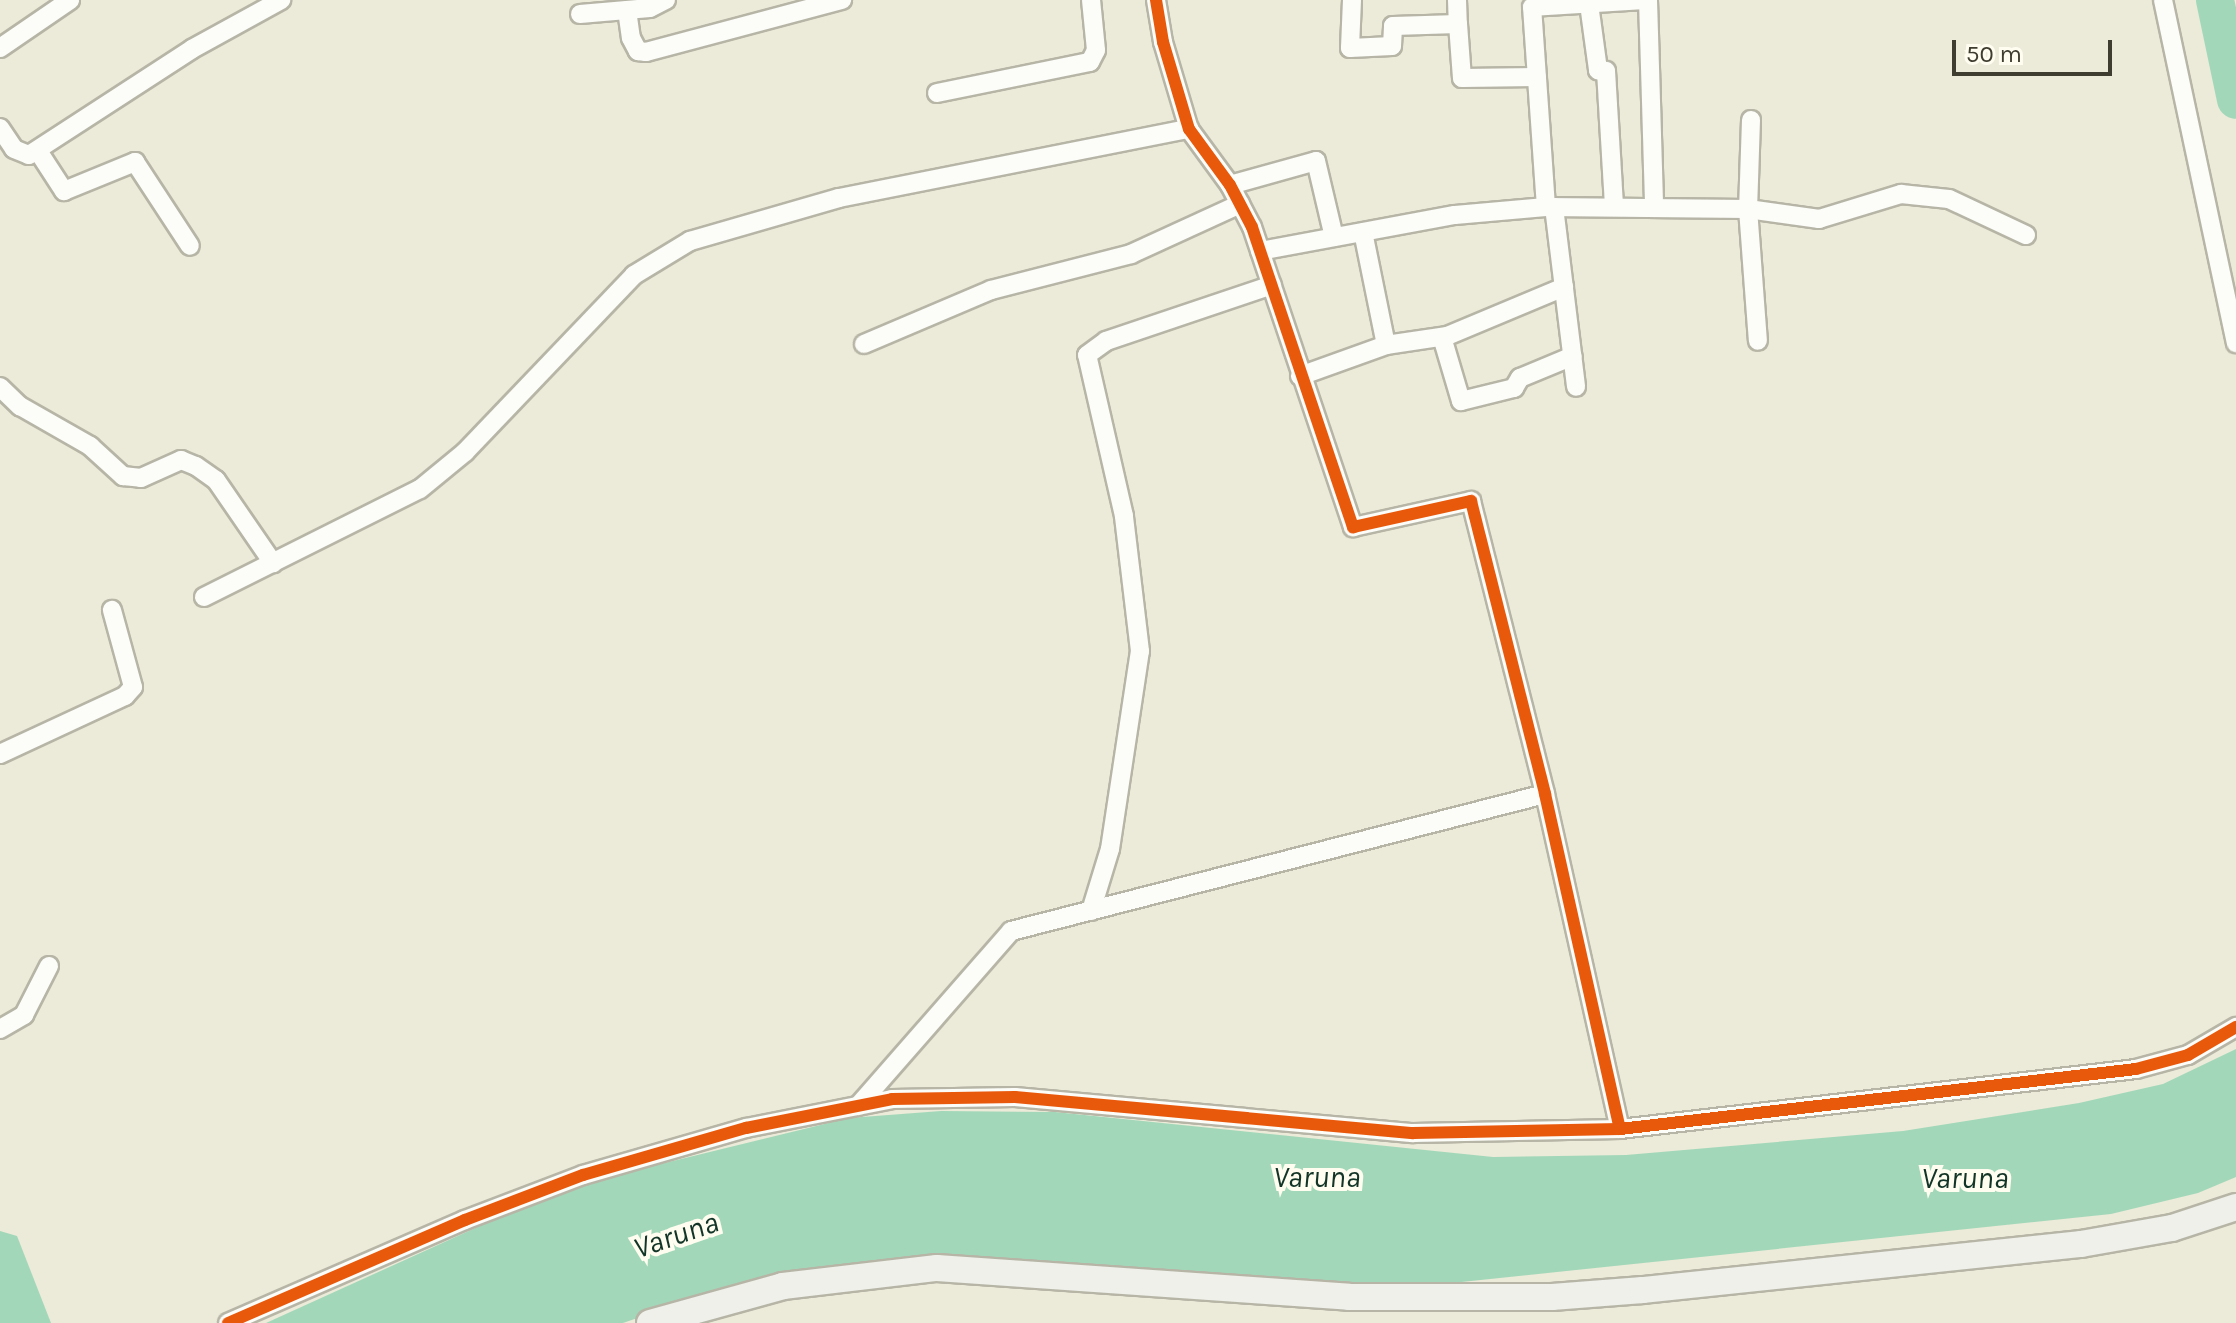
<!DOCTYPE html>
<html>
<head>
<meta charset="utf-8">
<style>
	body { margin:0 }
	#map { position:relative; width:2236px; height:1323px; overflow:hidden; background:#ecead8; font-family:Karla,sans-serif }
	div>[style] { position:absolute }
	.water>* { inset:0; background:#a2d8b9 }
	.river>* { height:38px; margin:-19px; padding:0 19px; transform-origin:19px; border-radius:19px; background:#a2d8b9 }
	.roads { filter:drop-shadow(2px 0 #b6b5a6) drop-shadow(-2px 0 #b6b5a6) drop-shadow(0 2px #b6b5a6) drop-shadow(0 -2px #b6b5a6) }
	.street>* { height:18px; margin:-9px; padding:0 9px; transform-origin:9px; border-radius:9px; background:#fcfcf9 }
	.secondary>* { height:26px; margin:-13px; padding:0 13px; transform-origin:13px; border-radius:13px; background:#eff0ea }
	.cycleway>* { height:12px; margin:-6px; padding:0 6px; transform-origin:6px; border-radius:6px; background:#e8590c }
	span { translate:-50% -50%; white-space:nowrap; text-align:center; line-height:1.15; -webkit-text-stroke:8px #fefdf0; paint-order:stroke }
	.water-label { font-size:30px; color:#123527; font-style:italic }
	.scale { position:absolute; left:1952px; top:40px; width:160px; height:36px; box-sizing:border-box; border:4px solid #3f3d30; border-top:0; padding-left:10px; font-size:24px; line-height:28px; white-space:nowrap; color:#3f3d30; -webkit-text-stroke:6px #fefdf0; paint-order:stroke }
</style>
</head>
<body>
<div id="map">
	<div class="water">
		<div style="clip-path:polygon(2236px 1049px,2236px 1177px,2198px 1193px,2111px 1214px,1404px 1288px,1113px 1268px,707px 1294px,623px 1323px,266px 1323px,526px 1205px,632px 1171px,849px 1118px,941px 1111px,1055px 1112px,1493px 1157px,1626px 1155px,1903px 1131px,2079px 1103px,2163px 1084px)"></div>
		<div style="clip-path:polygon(0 1231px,17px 1236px,51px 1323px,0 1323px)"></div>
	</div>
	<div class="river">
		<div style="left:2215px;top:0;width:102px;rotate:78.1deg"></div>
	</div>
	<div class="roads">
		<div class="street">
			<div style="left:1156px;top:0;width:43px;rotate:80.5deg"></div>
			<div style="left:1163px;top:42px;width:91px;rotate:73.4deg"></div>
			<div style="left:1189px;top:129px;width:69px;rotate:53.8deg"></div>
			<div style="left:1230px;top:185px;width:47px;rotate:62.4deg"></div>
			<div style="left:1252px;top:227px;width:317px;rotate:71.4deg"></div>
			<div style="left:1353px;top:527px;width:121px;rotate:-12.4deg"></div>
			<div style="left:1471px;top:501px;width:302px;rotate:75.8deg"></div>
			<div style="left:1545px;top:794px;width:343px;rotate:77.4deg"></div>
			<div style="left:1352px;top:0;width:48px;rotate:92.4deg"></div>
			<div style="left:1350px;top:48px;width:42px;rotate:-2.7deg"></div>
			<div style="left:1392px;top:46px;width:20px;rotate:-87deg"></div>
			<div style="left:1393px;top:26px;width:65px;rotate:-1.8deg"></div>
			<div style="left:1458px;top:24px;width:54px;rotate:85.8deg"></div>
			<div style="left:1462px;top:78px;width:75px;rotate:-0.8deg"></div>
			<div style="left:1457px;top:0;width:24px;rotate:88deg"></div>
			<div style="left:2163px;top:0;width:351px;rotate:78deg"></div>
			<div style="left:1589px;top:4px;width:67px;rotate:82.2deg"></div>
			<div style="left:1598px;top:70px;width:8px;rotate:7deg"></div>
			<div style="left:1606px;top:71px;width:135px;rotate:86.6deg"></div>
			<div style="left:627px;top:10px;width:28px;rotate:82deg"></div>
			<div style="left:631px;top:38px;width:15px;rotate:62deg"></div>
			<div style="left:638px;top:51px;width:8px;rotate:7deg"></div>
			<div style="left:646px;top:52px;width:203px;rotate:-14.9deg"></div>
			<div style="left:580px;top:14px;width:70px;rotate:-4.9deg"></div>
			<div style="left:650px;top:8px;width:18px;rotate:-27deg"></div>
			<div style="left:0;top:48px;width:85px;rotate:-34.4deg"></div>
			<div style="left:937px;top:93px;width:156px;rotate:-11.5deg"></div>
			<div style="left:1090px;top:62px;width:13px;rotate:-63deg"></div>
			<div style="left:1096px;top:50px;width:50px;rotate:-95.7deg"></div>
			<div style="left:1751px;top:120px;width:89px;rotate:91.9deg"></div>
			<div style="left:1748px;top:209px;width:132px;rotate:85.7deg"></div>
			<div style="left:0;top:128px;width:25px;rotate:56deg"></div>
			<div style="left:14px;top:149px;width:16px;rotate:22deg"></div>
			<div style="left:29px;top:155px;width:194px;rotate:-33deg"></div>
			<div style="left:192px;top:49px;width:102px;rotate:-28.8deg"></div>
			<div style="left:38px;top:151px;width:48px;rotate:57deg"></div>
			<div style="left:64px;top:191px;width:77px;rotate:-22.2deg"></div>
			<div style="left:135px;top:162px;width:100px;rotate:56.8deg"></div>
			<div style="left:1230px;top:185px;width:89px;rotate:-15.6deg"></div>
			<div style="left:1316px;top:161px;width:78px;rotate:76.7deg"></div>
			<div style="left:1546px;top:207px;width:200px;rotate:-94deg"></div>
			<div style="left:1532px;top:7px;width:116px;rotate:-3.5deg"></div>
			<div style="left:1648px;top:0;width:205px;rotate:88.3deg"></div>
			<div style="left:1554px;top:207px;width:181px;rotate:83deg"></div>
			<div style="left:1260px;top:251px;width:198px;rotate:-10.5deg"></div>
			<div style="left:1455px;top:215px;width:91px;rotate:-5deg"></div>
			<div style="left:1546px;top:207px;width:202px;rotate:0.6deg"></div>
			<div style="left:1748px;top:209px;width:72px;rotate:8deg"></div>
			<div style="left:1819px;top:219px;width:86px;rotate:-17deg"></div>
			<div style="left:1901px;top:194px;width:48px;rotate:5.9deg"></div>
			<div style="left:1949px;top:199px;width:85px;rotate:25.1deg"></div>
			<div style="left:1442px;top:337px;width:67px;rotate:73.5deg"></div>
			<div style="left:1461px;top:401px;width:55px;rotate:-13.8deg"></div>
			<div style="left:1514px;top:388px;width:12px;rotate:-59deg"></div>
			<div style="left:1520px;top:378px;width:57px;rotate:-22.5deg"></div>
			<div style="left:864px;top:344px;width:138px;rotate:-23deg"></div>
			<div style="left:991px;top:290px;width:145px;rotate:-14.4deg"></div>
			<div style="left:1131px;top:254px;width:120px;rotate:-24.6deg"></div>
			<div style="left:1386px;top:345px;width:62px;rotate:-8.4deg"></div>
			<div style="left:1447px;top:336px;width:127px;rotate:-22.7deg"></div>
			<div style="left:1300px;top:376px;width:91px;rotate:-19.8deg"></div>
			<div style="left:1386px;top:345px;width:115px;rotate:-101.5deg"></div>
			<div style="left:0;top:387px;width:28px;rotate:44deg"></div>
			<div style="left:20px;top:406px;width:81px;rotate:29.7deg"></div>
			<div style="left:90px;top:446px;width:45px;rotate:42.3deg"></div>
			<div style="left:123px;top:476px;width:18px;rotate:6deg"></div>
			<div style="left:141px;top:478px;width:44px;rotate:-24.2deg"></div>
			<div style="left:181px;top:460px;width:16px;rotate:22deg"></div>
			<div style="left:196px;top:466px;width:24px;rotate:35deg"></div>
			<div style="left:216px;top:480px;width:101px;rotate:55.5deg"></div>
			<div style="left:204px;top:597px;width:241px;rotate:-26.6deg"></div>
			<div style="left:420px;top:489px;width:58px;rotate:-39.4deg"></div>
			<div style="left:465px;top:452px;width:245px;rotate:-46.3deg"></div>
			<div style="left:634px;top:275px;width:66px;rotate:-31.3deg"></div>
			<div style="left:690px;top:241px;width:155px;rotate:-16.1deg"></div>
			<div style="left:839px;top:198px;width:357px;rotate:-11.2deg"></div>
			<div style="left:0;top:754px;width:138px;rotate:-24.9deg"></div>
			<div style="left:125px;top:696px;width:12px;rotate:-48deg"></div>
			<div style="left:133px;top:687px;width:80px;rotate:-105.3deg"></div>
			<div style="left:1091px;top:911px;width:65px;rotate:-73deg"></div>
			<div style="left:1110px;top:849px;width:200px;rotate:-81.4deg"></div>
			<div style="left:1140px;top:651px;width:136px;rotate:-96.8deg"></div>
			<div style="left:1124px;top:516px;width:165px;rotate:-102.9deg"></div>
			<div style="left:1087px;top:355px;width:24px;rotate:-36deg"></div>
			<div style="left:1106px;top:341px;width:175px;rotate:-18.6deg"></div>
			<div style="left:0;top:1029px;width:28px;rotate:-30deg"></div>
			<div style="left:24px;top:1015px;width:55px;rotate:-63deg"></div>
			<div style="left:858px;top:1106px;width:232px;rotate:-48.8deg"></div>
			<div style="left:1011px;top:931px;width:551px;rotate:-14.39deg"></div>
			<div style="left:228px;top:1323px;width:258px;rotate:-23.5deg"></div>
			<div style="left:465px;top:1220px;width:126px;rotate:-20.9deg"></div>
			<div style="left:583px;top:1175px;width:170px;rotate:-16.1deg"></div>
			<div style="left:746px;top:1128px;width:149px;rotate:-11.2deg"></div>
			<div style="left:892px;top:1099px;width:123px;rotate:-0.9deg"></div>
			<div style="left:1015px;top:1097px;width:400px;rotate:5.2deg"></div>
			<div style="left:1413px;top:1133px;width:207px;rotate:-1.1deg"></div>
			<div style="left:1620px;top:1129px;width:519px;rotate:-6.63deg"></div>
			<div style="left:2136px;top:1069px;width:54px;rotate:-15.1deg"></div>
			<div style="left:2188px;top:1055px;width:56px;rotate:-30.3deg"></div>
		</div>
		<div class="secondary">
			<div style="left:650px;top:1323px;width:138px;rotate:-15.5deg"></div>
			<div style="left:783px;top:1286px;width:155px;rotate:-6.7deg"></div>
			<div style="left:937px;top:1268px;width:413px;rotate:4deg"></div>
			<div style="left:1349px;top:1297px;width:203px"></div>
			<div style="left:1552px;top:1297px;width:91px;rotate:-4.4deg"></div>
			<div style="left:1643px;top:1290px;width:440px;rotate:-6deg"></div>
			<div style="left:2081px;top:1244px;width:92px;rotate:-10deg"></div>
			<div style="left:2172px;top:1228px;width:67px;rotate:-18.2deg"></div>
		</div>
	</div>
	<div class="cycleway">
		<div style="left:1156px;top:0;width:43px;rotate:80.5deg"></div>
		<div style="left:1163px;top:42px;width:91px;rotate:73.4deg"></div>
		<div style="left:1189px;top:129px;width:69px;rotate:53.8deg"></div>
		<div style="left:1230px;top:185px;width:47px;rotate:62.4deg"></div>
		<div style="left:1252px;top:227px;width:317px;rotate:71.4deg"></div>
		<div style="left:1353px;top:527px;width:121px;rotate:-12.4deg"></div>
		<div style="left:1471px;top:501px;width:302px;rotate:75.8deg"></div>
		<div style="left:1545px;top:794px;width:343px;rotate:77.4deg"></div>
		<div style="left:228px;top:1323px;width:258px;rotate:-23.5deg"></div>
		<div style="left:465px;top:1220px;width:126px;rotate:-20.9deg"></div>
		<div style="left:583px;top:1175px;width:170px;rotate:-16.1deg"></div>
		<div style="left:746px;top:1128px;width:149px;rotate:-11.2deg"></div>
		<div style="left:892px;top:1099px;width:123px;rotate:-0.9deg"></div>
		<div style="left:1015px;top:1097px;width:400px;rotate:5.2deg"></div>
		<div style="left:1413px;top:1133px;width:207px;rotate:-1.1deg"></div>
		<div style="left:1620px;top:1129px;width:519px;rotate:-6.63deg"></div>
		<div style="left:2136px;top:1069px;width:54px;rotate:-15.1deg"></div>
		<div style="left:2188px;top:1055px;width:56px;rotate:-30.3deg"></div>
	</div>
	<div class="water-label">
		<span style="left:1317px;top:1177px">Varuna</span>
		<span style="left:1965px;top:1178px">Varuna</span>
		<span style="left:676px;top:1235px;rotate:-19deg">Varuna</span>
	</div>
	<div class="scale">50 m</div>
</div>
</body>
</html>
